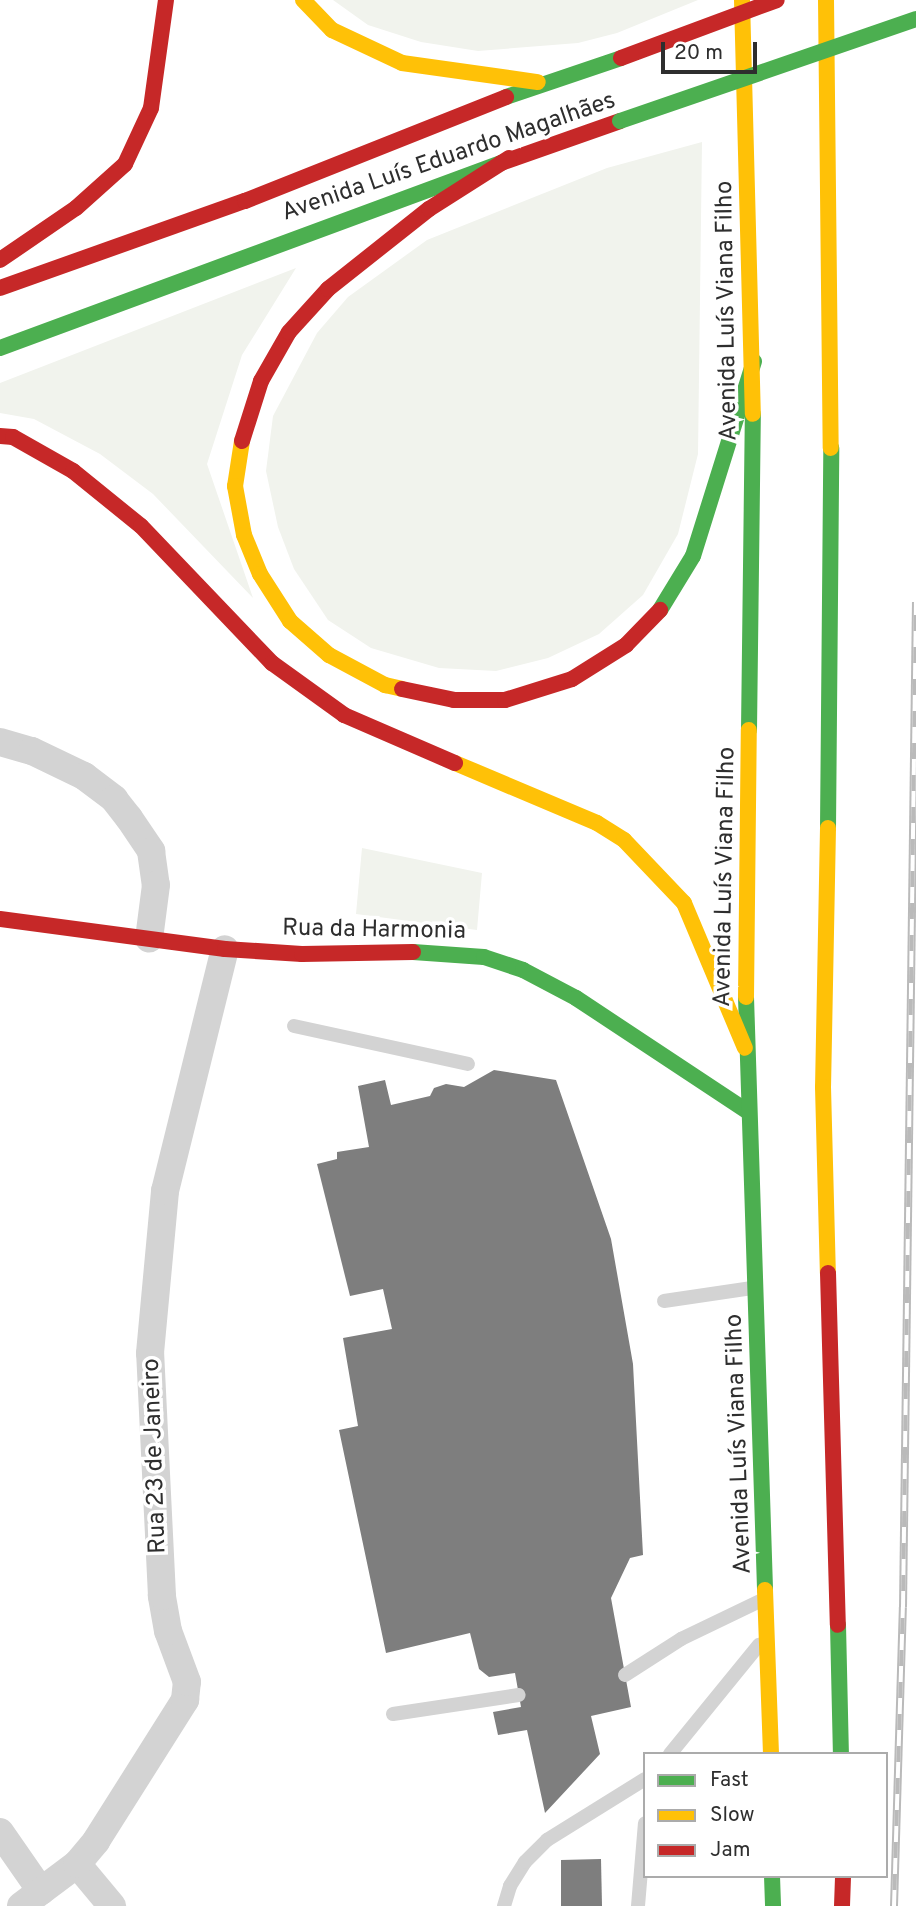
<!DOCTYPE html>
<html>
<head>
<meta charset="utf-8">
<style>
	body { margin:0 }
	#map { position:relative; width:916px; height:1906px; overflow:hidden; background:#fff; font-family:Overpass,sans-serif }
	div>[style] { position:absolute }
	.green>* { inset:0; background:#f1f3ed }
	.building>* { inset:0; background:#7e7e7e }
	.lane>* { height:14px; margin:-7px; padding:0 7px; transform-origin:7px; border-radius:7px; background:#d3d3d3 }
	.street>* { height:28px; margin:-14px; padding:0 14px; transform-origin:14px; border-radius:14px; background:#d3d3d3 }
	.fast>* { height:16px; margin:-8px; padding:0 8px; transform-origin:8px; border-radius:8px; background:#4caf50 }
	.slow>* { height:16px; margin:-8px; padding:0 8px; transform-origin:8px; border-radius:8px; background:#ffc107 }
	.jam>* { height:16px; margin:-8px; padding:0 8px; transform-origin:8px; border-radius:8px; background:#c62828 }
	.rail>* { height:8px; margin-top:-4px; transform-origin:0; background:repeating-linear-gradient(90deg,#fff 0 16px,#bababa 0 32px); box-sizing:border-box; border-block:2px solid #bababa }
	.fast-bridge>* { height:16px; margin:-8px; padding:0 8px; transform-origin:8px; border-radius:8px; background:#4caf50 }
	.jam-bridge>* { height:16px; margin:-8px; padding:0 8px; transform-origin:8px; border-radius:8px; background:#c62828 }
	span { translate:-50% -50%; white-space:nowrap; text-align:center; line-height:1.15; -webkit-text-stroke:7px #fff; paint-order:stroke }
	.street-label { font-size:24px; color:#2e2e2e }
	.legend { position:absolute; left:643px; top:1752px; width:245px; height:126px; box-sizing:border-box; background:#fff; border:2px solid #ababab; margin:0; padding:9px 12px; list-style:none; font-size:21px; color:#2e2e2e }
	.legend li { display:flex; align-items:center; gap:14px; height:35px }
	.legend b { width:35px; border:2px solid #ababab }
	.scale { position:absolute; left:661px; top:42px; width:96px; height:32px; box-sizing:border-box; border:4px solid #2e2e2e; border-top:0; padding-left:9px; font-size:21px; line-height:24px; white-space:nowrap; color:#2e2e2e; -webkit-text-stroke:5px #fff; paint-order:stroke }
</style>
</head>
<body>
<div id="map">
	<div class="green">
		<div style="clip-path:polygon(333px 0,698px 0,617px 33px,578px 43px,478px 51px,421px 42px,368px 25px)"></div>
		<div style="clip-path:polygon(702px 142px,698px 454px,678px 534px,643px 595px,599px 634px,548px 658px,496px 671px,439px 668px,371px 648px,328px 620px,294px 569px,278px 527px,266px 471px,273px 416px,317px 333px,348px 297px,427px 240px,607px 168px)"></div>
		<div style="clip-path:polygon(296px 268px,242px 355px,207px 464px,253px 598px,153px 494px,100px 454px,34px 419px,0 413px,0 383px)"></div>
		<div style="clip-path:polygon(362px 848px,482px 873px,477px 930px,356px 914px)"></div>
	</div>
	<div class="building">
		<div style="clip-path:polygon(494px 1070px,556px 1080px,611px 1239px,633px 1364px,643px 1555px,630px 1558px,611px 1598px,631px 1707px,591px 1716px,600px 1754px,545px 1813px,527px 1730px,498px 1735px,493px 1712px,521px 1707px,515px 1673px,489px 1677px,479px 1669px,470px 1633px,386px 1653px,339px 1430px,358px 1426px,343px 1338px,392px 1329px,383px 1289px,350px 1296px,317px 1164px,337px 1159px,337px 1152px,369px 1147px,358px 1086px,385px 1080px,391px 1105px,430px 1096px,434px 1088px,446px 1084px,464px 1087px)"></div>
		<div style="clip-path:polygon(601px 1859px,602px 1906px,561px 1906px,561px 1860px)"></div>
	</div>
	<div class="lane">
		<div style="left:294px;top:1026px;width:178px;rotate:12.3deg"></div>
		<div style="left:664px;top:1301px;width:89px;rotate:-8.4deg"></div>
		<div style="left:625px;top:1675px;width:67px;rotate:-32.7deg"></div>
		<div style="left:681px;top:1639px;width:90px;rotate:-25.7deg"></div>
		<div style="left:393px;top:1714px;width:127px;rotate:-8.6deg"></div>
		<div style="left:670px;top:1754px;width:141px;rotate:-50.8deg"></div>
		<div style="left:504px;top:1906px;width:21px;rotate:-73deg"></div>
		<div style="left:510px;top:1886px;width:28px;rotate:-58deg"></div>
		<div style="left:525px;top:1862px;width:31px;rotate:-45deg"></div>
		<div style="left:547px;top:1840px;width:115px;rotate:-31.9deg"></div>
		<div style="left:638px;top:1906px;width:83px;rotate:-85.2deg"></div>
	</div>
	<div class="street">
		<div style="left:0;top:742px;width:33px;rotate:16deg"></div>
		<div style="left:32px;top:751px;width:58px;rotate:25.7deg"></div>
		<div style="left:84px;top:776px;width:38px;rotate:37deg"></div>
		<div style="left:114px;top:799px;width:24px;rotate:52deg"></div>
		<div style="left:129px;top:818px;width:40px;rotate:56deg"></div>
		<div style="left:151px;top:851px;width:34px;rotate:82deg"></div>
		<div style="left:156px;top:885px;width:54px;rotate:97.4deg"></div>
		<div style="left:0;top:1832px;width:72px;rotate:55.2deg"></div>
		<div style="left:77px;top:1864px;width:55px;rotate:50.2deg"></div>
		<div style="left:21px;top:1906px;width:70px;rotate:-36.9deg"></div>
		<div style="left:77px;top:1864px;width:30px;rotate:-50deg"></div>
		<div style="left:96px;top:1841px;width:167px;rotate:-57.7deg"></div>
		<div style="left:185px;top:1700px;width:18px;rotate:-84deg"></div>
		<div style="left:187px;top:1682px;width:54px;rotate:-110.4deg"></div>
		<div style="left:168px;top:1631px;width:36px;rotate:-100deg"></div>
		<div style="left:162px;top:1596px;width:243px;rotate:-92.8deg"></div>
		<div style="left:150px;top:1353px;width:163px;rotate:-84.7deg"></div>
		<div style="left:165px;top:1191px;width:249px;rotate:-76.1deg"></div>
	</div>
	<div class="fast">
		<div style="left:506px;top:97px;width:121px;rotate:-18.7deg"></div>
		<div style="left:0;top:348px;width:534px;rotate:-20.27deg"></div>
		<div style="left:660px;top:610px;width:63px;rotate:-58.6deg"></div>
		<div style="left:693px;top:556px;width:204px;rotate:-72.6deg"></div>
		<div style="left:749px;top:730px;width:316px;rotate:-89.3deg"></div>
		<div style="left:828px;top:828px;width:380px;rotate:-89.5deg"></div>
		<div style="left:413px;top:952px;width:71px;rotate:4deg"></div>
		<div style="left:484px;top:957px;width:41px;rotate:18.4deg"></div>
		<div style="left:523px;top:970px;width:60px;rotate:27.8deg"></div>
		<div style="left:576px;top:998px;width:206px;rotate:33.5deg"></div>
		<div style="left:746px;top:997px;width:593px;rotate:88.16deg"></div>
		<div style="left:838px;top:1625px;width:129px;rotate:88.7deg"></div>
		<div style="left:772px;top:1876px;width:30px;rotate:88deg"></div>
	</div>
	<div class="slow">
		<div style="left:303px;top:0;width:42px;rotate:46deg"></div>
		<div style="left:332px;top:30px;width:77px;rotate:25.2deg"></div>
		<div style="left:402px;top:63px;width:137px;rotate:8deg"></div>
		<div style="left:742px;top:0;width:414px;rotate:88.5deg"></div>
		<div style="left:826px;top:0;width:448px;rotate:89.4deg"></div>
		<div style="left:242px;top:441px;width:46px;rotate:98.8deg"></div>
		<div style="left:235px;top:486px;width:50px;rotate:79.6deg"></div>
		<div style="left:244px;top:535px;width:42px;rotate:67.7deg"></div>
		<div style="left:260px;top:574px;width:56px;rotate:57.4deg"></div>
		<div style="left:290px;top:621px;width:52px;rotate:41.1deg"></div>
		<div style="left:329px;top:655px;width:64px;rotate:28.2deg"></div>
		<div style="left:385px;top:685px;width:17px;rotate:13deg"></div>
		<div style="left:455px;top:763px;width:154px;rotate:22.9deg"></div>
		<div style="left:597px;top:823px;width:32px;rotate:32deg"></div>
		<div style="left:624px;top:840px;width:87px;rotate:46.4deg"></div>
		<div style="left:684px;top:903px;width:157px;rotate:67.2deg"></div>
		<div style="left:828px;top:828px;width:259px;rotate:91.1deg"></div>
		<div style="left:823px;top:1087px;width:186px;rotate:88.5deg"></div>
		<div style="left:746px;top:997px;width:267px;rotate:-89.4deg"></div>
		<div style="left:765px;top:1590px;width:164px;rotate:87.9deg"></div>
	</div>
	<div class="jam">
		<div style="left:501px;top:163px;width:126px;rotate:-19.4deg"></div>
		<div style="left:0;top:260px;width:92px;rotate:-34.4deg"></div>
		<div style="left:76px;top:208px;width:66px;rotate:-41.9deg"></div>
		<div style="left:125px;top:164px;width:62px;rotate:-65.1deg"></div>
		<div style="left:151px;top:108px;width:109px;rotate:-82.1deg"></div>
		<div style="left:0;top:288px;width:260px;rotate:-19.6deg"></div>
		<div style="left:245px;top:201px;width:281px;rotate:-21.7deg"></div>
		<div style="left:0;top:436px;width:13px;rotate:4deg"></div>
		<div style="left:13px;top:437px;width:69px;rotate:29.5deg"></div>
		<div style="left:73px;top:471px;width:87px;rotate:39deg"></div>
		<div style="left:141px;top:526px;width:190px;rotate:46.3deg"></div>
		<div style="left:272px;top:663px;width:89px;rotate:35.8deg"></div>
		<div style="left:344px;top:715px;width:121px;rotate:23.4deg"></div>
		<div style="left:242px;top:441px;width:63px;rotate:-72.4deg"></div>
		<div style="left:261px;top:381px;width:56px;rotate:-60.3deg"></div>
		<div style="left:289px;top:332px;width:58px;rotate:-47.8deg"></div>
		<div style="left:328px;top:289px;width:129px;rotate:-38.4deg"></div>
		<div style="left:429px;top:209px;width:95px;rotate:-32.5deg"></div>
		<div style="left:402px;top:689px;width:53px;rotate:11.9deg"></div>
		<div style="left:454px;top:700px;width:51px"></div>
		<div style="left:505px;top:700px;width:70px;rotate:-17.4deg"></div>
		<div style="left:572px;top:679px;width:64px;rotate:-32.2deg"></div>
		<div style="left:626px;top:645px;width:49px;rotate:-45.8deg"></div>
		<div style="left:0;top:919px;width:227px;rotate:7.6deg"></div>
		<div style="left:225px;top:949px;width:77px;rotate:3.7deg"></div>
		<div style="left:302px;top:954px;width:111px;rotate:-1deg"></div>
		<div style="left:828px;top:1273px;width:352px;rotate:88.4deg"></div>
		<div style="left:842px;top:1906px;width:30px;rotate:-88deg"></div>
	</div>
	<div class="rail">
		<div style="left:894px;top:1906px;width:299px;rotate:-88.3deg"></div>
		<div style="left:903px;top:1607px;width:1005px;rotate:-89.26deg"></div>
	</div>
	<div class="fast-bridge">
		<div style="left:620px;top:121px;width:313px;rotate:-19deg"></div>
	</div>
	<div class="jam-bridge">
		<div style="left:621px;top:58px;width:166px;rotate:-20.4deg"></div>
	</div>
	<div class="street-label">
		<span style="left:449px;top:158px;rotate:-19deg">Avenida Luís Eduardo Magalhães</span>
		<span style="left:728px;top:311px;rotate:-91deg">Avenida Luís Viana Filho</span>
		<span style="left:726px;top:877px;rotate:-89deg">Avenida Luís Viana Filho</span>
		<span style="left:374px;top:931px;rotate:1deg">Rua da Harmonia</span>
		<span style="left:740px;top:1444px;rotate:-92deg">Avenida Luís Viana Filho</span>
		<span style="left:156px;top:1456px;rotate:-92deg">Rua 23 de Janeiro</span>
	</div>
	<ul class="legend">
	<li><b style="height:9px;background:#4caf50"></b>Fast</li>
	<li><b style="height:9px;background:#ffc107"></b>Slow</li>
	<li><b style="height:9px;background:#c62828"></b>Jam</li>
	</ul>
	<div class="scale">20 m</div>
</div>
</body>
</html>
